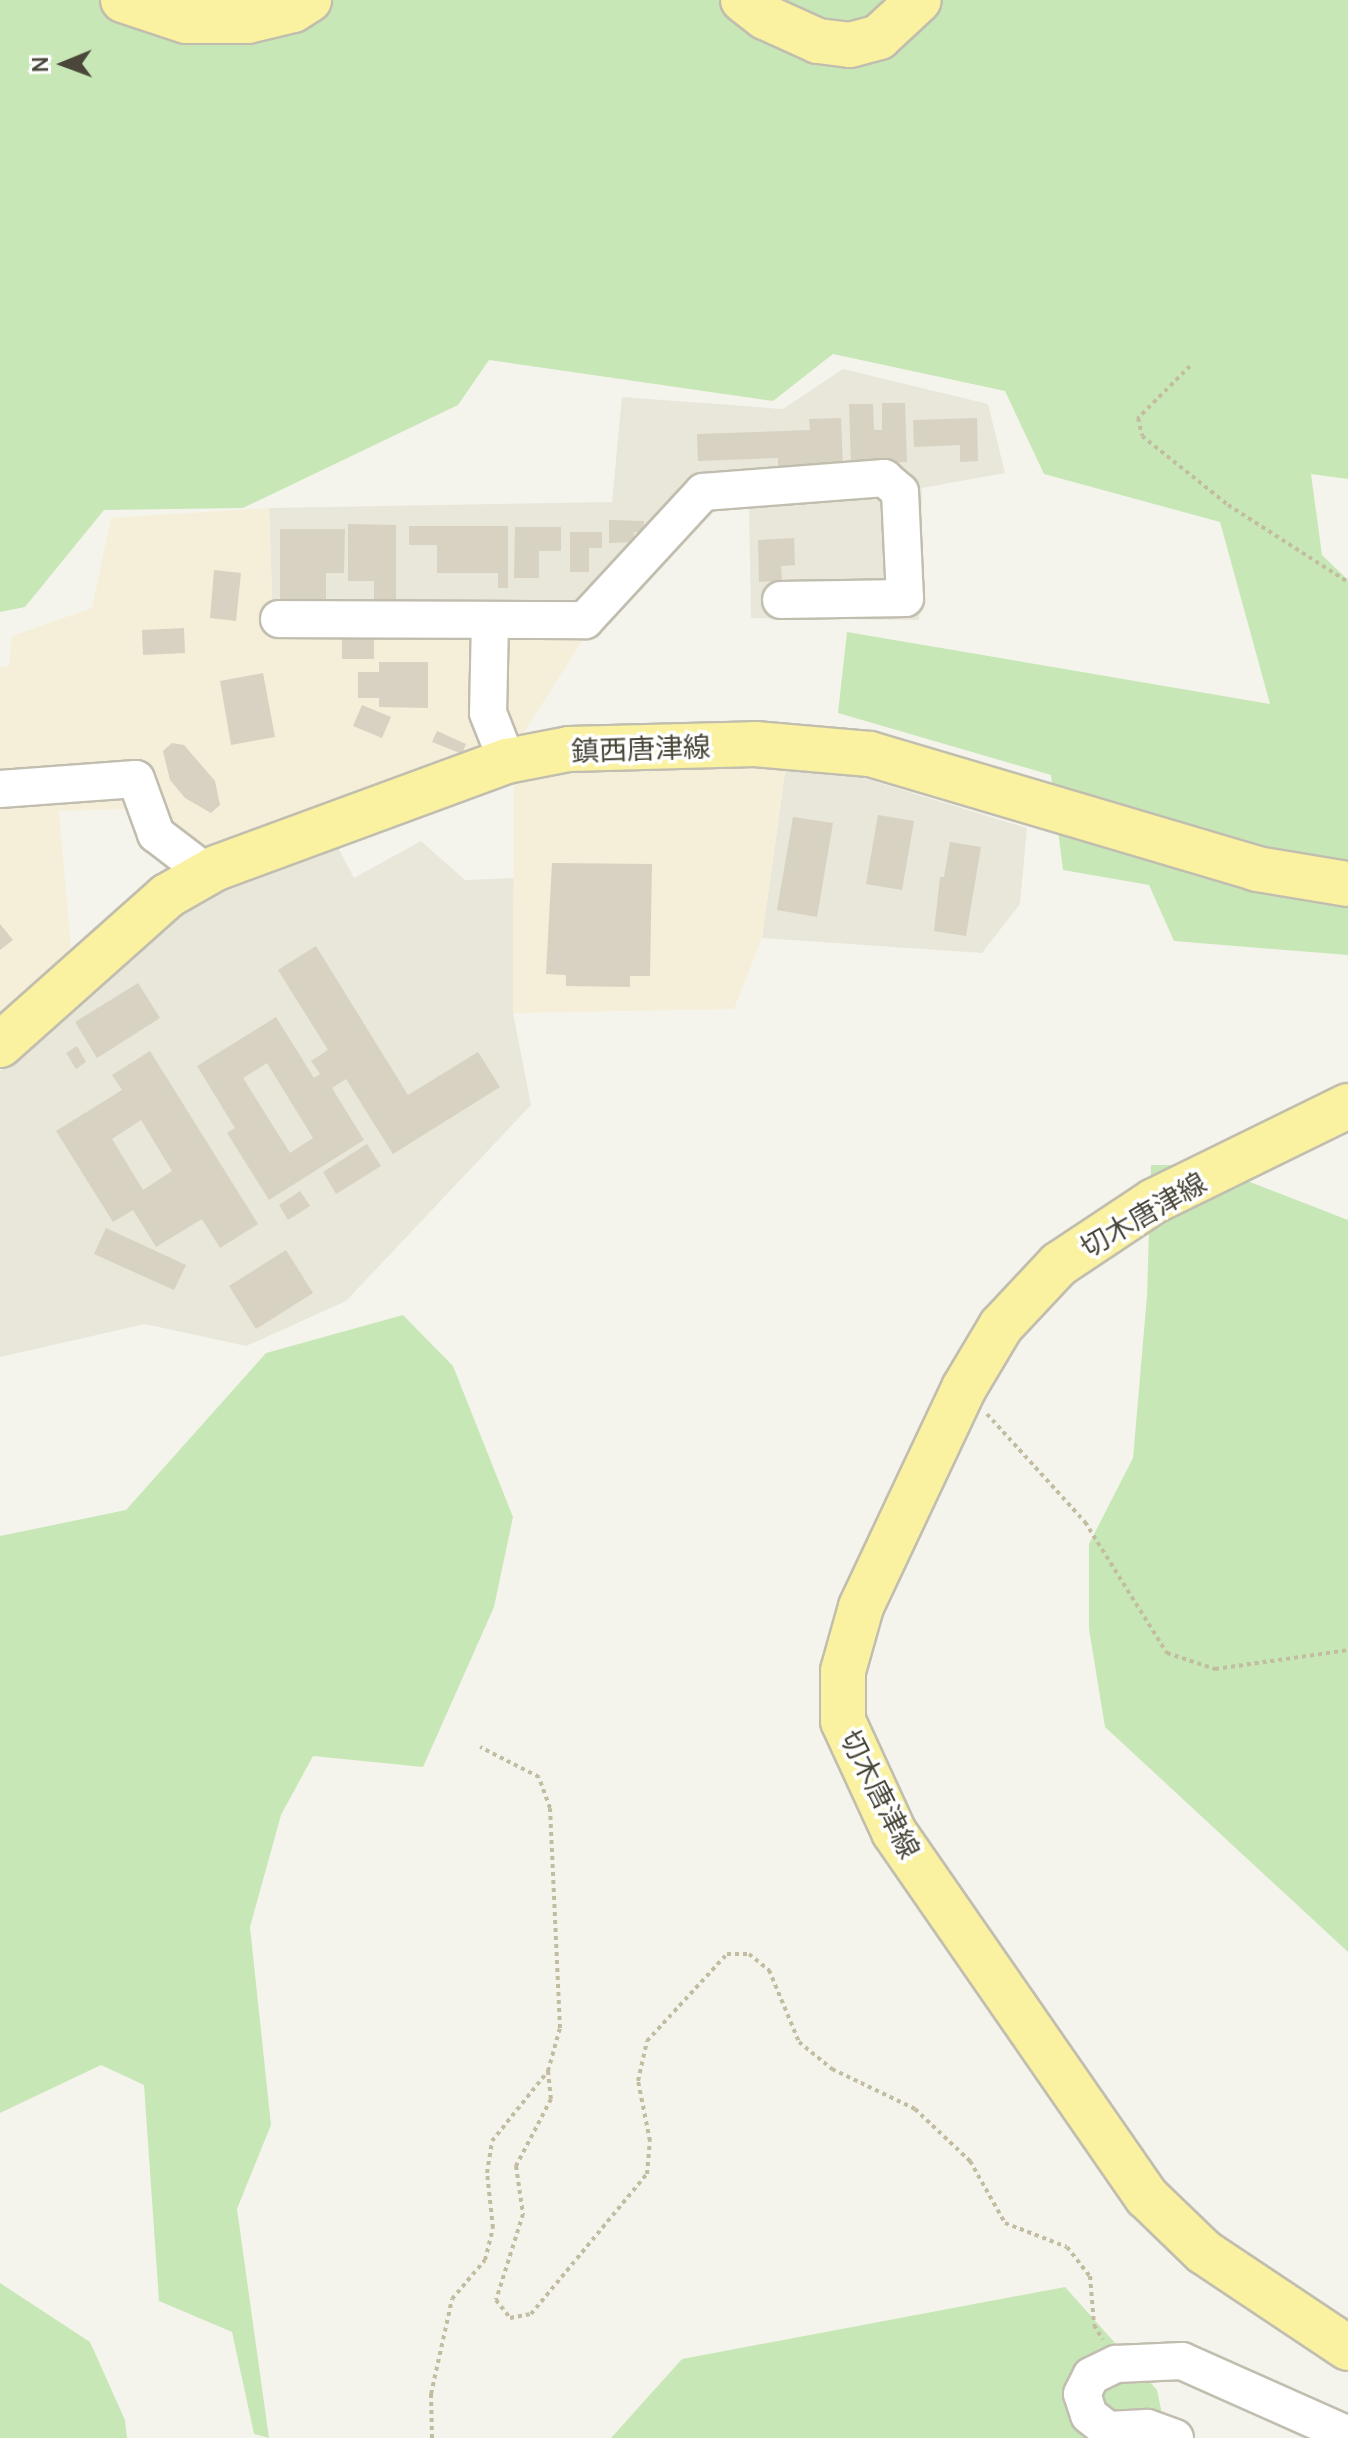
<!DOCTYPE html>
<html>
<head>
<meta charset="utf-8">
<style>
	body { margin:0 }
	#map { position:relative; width:1348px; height:2438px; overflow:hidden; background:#f5f4ec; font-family:Manrope,"Noto Sans JP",sans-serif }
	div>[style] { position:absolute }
	.residential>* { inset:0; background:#e9e7da }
	.commercial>* { inset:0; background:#f5efd9 }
	.green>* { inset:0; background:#c8e7b7 }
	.building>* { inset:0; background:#d7d2c2 }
	.path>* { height:4px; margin-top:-2px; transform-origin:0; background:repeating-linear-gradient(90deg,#c2bda1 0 4px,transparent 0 8px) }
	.roads { filter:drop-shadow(2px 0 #c1beaf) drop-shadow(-2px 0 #c1beaf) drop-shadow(0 2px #c1beaf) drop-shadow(0 -2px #c1beaf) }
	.minor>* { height:36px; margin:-18px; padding:0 18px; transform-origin:18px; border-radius:18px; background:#fff }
	.major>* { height:44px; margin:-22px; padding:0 22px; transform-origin:22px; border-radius:22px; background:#faf2a1 }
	span { translate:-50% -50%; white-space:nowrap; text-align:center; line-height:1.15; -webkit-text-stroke:7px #fff; paint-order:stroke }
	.street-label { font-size:28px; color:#4a473a }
	.north { position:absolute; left:24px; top:24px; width:80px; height:80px; -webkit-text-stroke:6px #fff; paint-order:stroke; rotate:269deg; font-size:22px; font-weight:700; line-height:32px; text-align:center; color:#4a473a }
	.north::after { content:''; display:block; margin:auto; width:28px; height:36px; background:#4a473a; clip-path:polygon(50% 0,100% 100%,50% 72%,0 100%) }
</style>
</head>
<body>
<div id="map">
	<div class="residential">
		<div style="clip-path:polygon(843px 369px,988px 404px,1005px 473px,922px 488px,919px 620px,751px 618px,749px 501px,706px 503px,589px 630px,273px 626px,269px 508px,612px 502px,622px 397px,783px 409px)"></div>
		<div style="clip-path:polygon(786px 765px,824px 766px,1027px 828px,1020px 904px,982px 953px,762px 938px)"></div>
		<div style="clip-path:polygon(421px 841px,465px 880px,514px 878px,513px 1013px,531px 1105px,346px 1301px,246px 1346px,145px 1324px,0 1357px,0 1071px,201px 900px,335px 842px,354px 878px)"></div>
	</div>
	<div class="commercial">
		<div style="clip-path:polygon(269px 508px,273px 626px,589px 630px,518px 742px,175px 871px,128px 809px,59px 811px,72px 960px,0 1024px,0 667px,9px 666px,12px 636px,92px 608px,111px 518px)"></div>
		<div style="clip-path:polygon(583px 761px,786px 765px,762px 938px,734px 1009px,513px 1013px,514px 781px)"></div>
	</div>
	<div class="green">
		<div style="clip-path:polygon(0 0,1348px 0,1348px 479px,1311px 474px,1322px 555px,1348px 580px,1348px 955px,1174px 941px,1149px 885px,1063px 870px,1051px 775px,838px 713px,847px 632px,1270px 704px,1220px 522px,1044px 474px,1005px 391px,833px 354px,773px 401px,489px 360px,458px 405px,243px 508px,104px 510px,25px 607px,0 612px)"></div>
		<div style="clip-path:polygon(1151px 1165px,1206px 1165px,1348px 1220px,1348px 1952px,1105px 1727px,1089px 1629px,1089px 1544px,1133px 1458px,1147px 1296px)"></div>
		<div style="clip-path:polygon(403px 1315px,453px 1366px,513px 1517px,494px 1607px,423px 1767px,313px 1756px,281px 1815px,250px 1927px,271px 2125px,237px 2209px,269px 2438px,254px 2434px,232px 2332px,159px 2301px,144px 2085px,101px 2065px,0 2113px,0 1536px,126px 1510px,266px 1353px)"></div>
		<div style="clip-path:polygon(0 2283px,90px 2342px,125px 2420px,127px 2438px,0 2438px)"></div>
		<div style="clip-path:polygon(1065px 2287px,1157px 2390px,1167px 2438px,611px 2438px,682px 2359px)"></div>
	</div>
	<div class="building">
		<div style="clip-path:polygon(882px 403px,905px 403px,907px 462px,851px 464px,849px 404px,873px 404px,874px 430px,882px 430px)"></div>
		<div style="clip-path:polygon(841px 418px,843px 468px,778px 470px,778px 458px,698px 461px,697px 434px,810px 430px,809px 419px)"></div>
		<div style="clip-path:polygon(977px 418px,978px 461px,960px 462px,960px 445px,914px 447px,913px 420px)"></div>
		<div style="clip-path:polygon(609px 520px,644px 521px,644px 532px,634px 532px,634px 542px,609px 543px)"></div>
		<div style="clip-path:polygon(348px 524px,396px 525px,396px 603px,374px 603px,374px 581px,348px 581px)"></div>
		<div style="clip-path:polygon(409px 526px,508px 526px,508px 588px,498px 588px,498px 573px,437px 573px,437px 545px,409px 545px)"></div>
		<div style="clip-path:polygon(515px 527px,561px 527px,561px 551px,539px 551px,539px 578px,514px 578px)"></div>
		<div style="clip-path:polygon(280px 529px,345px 529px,344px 573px,326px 573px,326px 602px,280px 602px)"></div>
		<div style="clip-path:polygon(570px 532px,602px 532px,602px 548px,589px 548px,589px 572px,570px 572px)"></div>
		<div style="clip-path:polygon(794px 538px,795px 565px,781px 566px,782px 581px,759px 582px,758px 540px)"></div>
		<div style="clip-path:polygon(214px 570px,241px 573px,236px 621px,210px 618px)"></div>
		<div style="clip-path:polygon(184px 628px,185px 653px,143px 655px,142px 630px)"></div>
		<div style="clip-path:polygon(342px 638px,374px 638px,374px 659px,342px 659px)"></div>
		<div style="clip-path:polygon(379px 662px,428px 662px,428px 708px,379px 707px,379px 698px,358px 698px,358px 672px,379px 672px)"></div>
		<div style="clip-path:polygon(263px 673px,275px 737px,231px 745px,220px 681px)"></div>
		<div style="clip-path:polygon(362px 705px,391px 717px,382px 738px,353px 726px)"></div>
		<div style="clip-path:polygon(437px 731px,466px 744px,462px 754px,432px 742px)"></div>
		<div style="clip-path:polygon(172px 743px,184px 745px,215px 781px,220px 805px,211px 813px,185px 798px,170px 780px,163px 751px)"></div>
		<div style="clip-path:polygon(878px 815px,914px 821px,902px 890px,866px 884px)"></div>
		<div style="clip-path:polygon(793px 817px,833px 823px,817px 917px,777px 910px)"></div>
		<div style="clip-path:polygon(950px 842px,981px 847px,966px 936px,934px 931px,940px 877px,944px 877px)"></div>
		<div style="clip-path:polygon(552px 863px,652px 864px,650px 976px,630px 976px,630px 987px,566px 986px,566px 975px,546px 974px)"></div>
		<div style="clip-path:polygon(0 924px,13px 940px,0 950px)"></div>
		<div style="clip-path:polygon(evenodd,316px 946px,408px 1095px,478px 1052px,500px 1087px,393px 1154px,346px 1079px,332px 1088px,364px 1140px,269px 1200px,227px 1133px,235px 1128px,197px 1066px,276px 1017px,314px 1078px,320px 1074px,311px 1061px,328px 1050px,278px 970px,316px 946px,267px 1063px,313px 1138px,290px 1153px,243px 1078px,267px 1063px)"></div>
		<div style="clip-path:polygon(138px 983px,160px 1018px,97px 1058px,75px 1022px)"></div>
		<div style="clip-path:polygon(77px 1046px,86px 1062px,76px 1069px,66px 1053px)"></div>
		<div style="clip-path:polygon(evenodd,150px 1051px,258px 1224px,220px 1248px,202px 1219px,156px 1247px,133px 1210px,113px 1222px,56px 1131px,122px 1090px,112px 1075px,150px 1051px,141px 1120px,172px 1171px,143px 1190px,112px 1139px,141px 1120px)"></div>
		<div style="clip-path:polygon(367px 1144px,381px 1166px,336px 1194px,323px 1172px)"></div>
		<div style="clip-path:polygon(300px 1191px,310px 1206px,288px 1220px,279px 1205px)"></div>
		<div style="clip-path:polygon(106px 1228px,186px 1265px,174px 1290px,94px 1254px)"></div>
		<div style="clip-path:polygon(286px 1250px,313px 1293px,256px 1329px,229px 1286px)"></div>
	</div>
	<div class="path">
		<div style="left:1190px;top:366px;width:74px;rotate:135deg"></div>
		<div style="left:1138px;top:418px;width:18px;rotate:77deg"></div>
		<div style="left:1142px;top:436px;width:110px;rotate:38.7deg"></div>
		<div style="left:1228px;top:505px;width:143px;rotate:32.7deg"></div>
		<div style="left:987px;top:1414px;width:146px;rotate:47.8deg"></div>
		<div style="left:1085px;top:1522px;width:155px;rotate:58deg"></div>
		<div style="left:1167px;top:1653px;width:51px;rotate:18.4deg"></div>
		<div style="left:1215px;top:1669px;width:134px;rotate:-8.1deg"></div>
		<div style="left:548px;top:2071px;width:28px;rotate:84deg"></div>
		<div style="left:551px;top:2099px;width:76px;rotate:117.6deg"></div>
		<div style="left:516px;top:2166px;width:49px;rotate:81.7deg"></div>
		<div style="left:523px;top:2214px;width:90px;rotate:107.4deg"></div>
		<div style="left:496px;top:2300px;width:23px;rotate:52deg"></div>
		<div style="left:510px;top:2318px;width:21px;rotate:-11deg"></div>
		<div style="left:531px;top:2314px;width:182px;rotate:-50.4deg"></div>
		<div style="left:647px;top:2174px;width:33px;rotate:-85deg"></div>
		<div style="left:650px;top:2141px;width:61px;rotate:-101.3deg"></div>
		<div style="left:638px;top:2081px;width:41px;rotate:-77.3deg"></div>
		<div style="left:647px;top:2041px;width:118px;rotate:-47.4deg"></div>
		<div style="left:727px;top:1954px;width:22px"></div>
		<div style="left:749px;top:1954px;width:26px;rotate:39deg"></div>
		<div style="left:769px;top:1970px;width:78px;rotate:67.4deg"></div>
		<div style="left:799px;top:2042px;width:43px;rotate:39.3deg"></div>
		<div style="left:832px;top:2069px;width:92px;rotate:25.7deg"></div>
		<div style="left:915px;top:2109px;width:76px;rotate:43.4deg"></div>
		<div style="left:970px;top:2161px;width:71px;rotate:60.6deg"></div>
		<div style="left:1005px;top:2223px;width:66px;rotate:21.2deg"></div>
		<div style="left:1067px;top:2247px;width:37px;rotate:52deg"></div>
		<div style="left:1090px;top:2276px;width:49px;rotate:85.3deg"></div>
		<div style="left:1094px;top:2325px;width:17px;rotate:59deg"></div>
		<div style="left:432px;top:2438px;width:44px;rotate:-91.3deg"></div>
		<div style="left:431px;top:2394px;width:97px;rotate:-77.5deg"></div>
		<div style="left:452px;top:2299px;width:51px;rotate:-49.8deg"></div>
		<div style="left:485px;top:2260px;width:33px;rotate:-76deg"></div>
		<div style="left:493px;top:2228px;width:55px;rotate:-96.2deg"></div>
		<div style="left:487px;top:2173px;width:32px;rotate:-81deg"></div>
		<div style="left:492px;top:2141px;width:90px;rotate:-51.3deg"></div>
		<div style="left:548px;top:2071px;width:45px;rotate:-74.4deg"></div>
		<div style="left:560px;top:2028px;width:220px;rotate:-92.6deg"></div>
		<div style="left:550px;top:1808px;width:33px;rotate:-110deg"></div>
		<div style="left:539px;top:1777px;width:66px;rotate:-153deg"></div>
	</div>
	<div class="roads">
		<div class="minor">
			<div style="left:279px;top:619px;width:306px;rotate:0.2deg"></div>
			<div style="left:585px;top:620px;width:174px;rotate:-47.3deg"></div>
			<div style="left:703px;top:492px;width:182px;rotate:-4.4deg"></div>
			<div style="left:884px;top:478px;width:21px;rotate:41deg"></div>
			<div style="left:900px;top:492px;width:106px;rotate:87.3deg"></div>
			<div style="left:905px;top:598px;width:124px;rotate:179.1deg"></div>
			<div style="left:490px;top:620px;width:93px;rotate:91.2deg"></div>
			<div style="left:488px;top:713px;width:52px;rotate:68.4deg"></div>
			<div style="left:0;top:789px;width:136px;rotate:-4.2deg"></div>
			<div style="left:136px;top:779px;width:59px;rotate:70deg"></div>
			<div style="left:156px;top:834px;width:64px;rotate:37.4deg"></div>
			<div style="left:1175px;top:2438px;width:30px;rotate:-160deg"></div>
			<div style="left:1147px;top:2428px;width:39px;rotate:177deg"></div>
			<div style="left:1108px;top:2430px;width:24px;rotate:-142deg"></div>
			<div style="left:1089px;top:2415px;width:22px;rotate:-108deg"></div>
			<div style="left:1082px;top:2394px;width:20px;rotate:-63deg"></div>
			<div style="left:1091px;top:2376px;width:28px;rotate:-26deg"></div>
			<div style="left:1116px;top:2364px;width:66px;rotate:-2.6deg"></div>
			<div style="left:1182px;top:2361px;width:182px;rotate:24deg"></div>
		</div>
		<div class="major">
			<div style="left:123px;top:0;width:66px;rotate:18.4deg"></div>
			<div style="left:186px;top:21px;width:62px"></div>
			<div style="left:248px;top:21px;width:46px;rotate:-13.7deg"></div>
			<div style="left:293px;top:10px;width:19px;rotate:-32deg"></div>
			<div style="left:743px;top:0;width:28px;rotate:38deg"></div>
			<div style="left:765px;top:17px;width:58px;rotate:24.4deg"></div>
			<div style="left:818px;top:41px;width:32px;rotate:7deg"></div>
			<div style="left:850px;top:45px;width:30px;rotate:-15deg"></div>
			<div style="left:879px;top:37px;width:54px;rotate:-42.8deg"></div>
			<div style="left:0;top:1045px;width:224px;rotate:-41.7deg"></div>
			<div style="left:167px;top:896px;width:56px;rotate:-29.7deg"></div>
			<div style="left:216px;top:868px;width:310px;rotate:-20.2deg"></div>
			<div style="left:507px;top:761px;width:63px;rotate:-11deg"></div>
			<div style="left:569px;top:749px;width:186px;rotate:-1.5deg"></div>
			<div style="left:755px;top:744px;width:115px;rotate:5deg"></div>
			<div style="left:870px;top:754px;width:404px;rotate:16.5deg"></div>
			<div style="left:1257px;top:869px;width:92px;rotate:9.4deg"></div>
			<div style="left:1348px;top:1106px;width:216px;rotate:153.9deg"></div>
			<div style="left:1154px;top:1201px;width:114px;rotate:146.4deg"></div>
			<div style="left:1059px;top:1264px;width:85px;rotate:133.1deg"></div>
			<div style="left:1001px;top:1326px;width:72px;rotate:120.8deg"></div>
			<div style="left:964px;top:1388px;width:242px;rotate:115.2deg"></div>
			<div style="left:861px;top:1607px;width:66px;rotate:105.7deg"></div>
			<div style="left:843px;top:1671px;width:50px;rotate:90deg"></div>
			<div style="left:843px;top:1721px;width:122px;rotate:65.3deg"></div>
			<div style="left:894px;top:1832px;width:444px;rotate:55.3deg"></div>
			<div style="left:1147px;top:2197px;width:79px;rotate:44deg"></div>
			<div style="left:1204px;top:2252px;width:173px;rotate:33.7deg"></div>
		</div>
	</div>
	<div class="street-label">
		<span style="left:641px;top:748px;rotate:-2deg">鎮西唐津線</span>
		<span style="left:1143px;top:1214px;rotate:-30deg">切木唐津線</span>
		<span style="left:881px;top:1794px;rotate:63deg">切木唐津線</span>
	</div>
	<div class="north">N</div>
</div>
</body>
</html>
